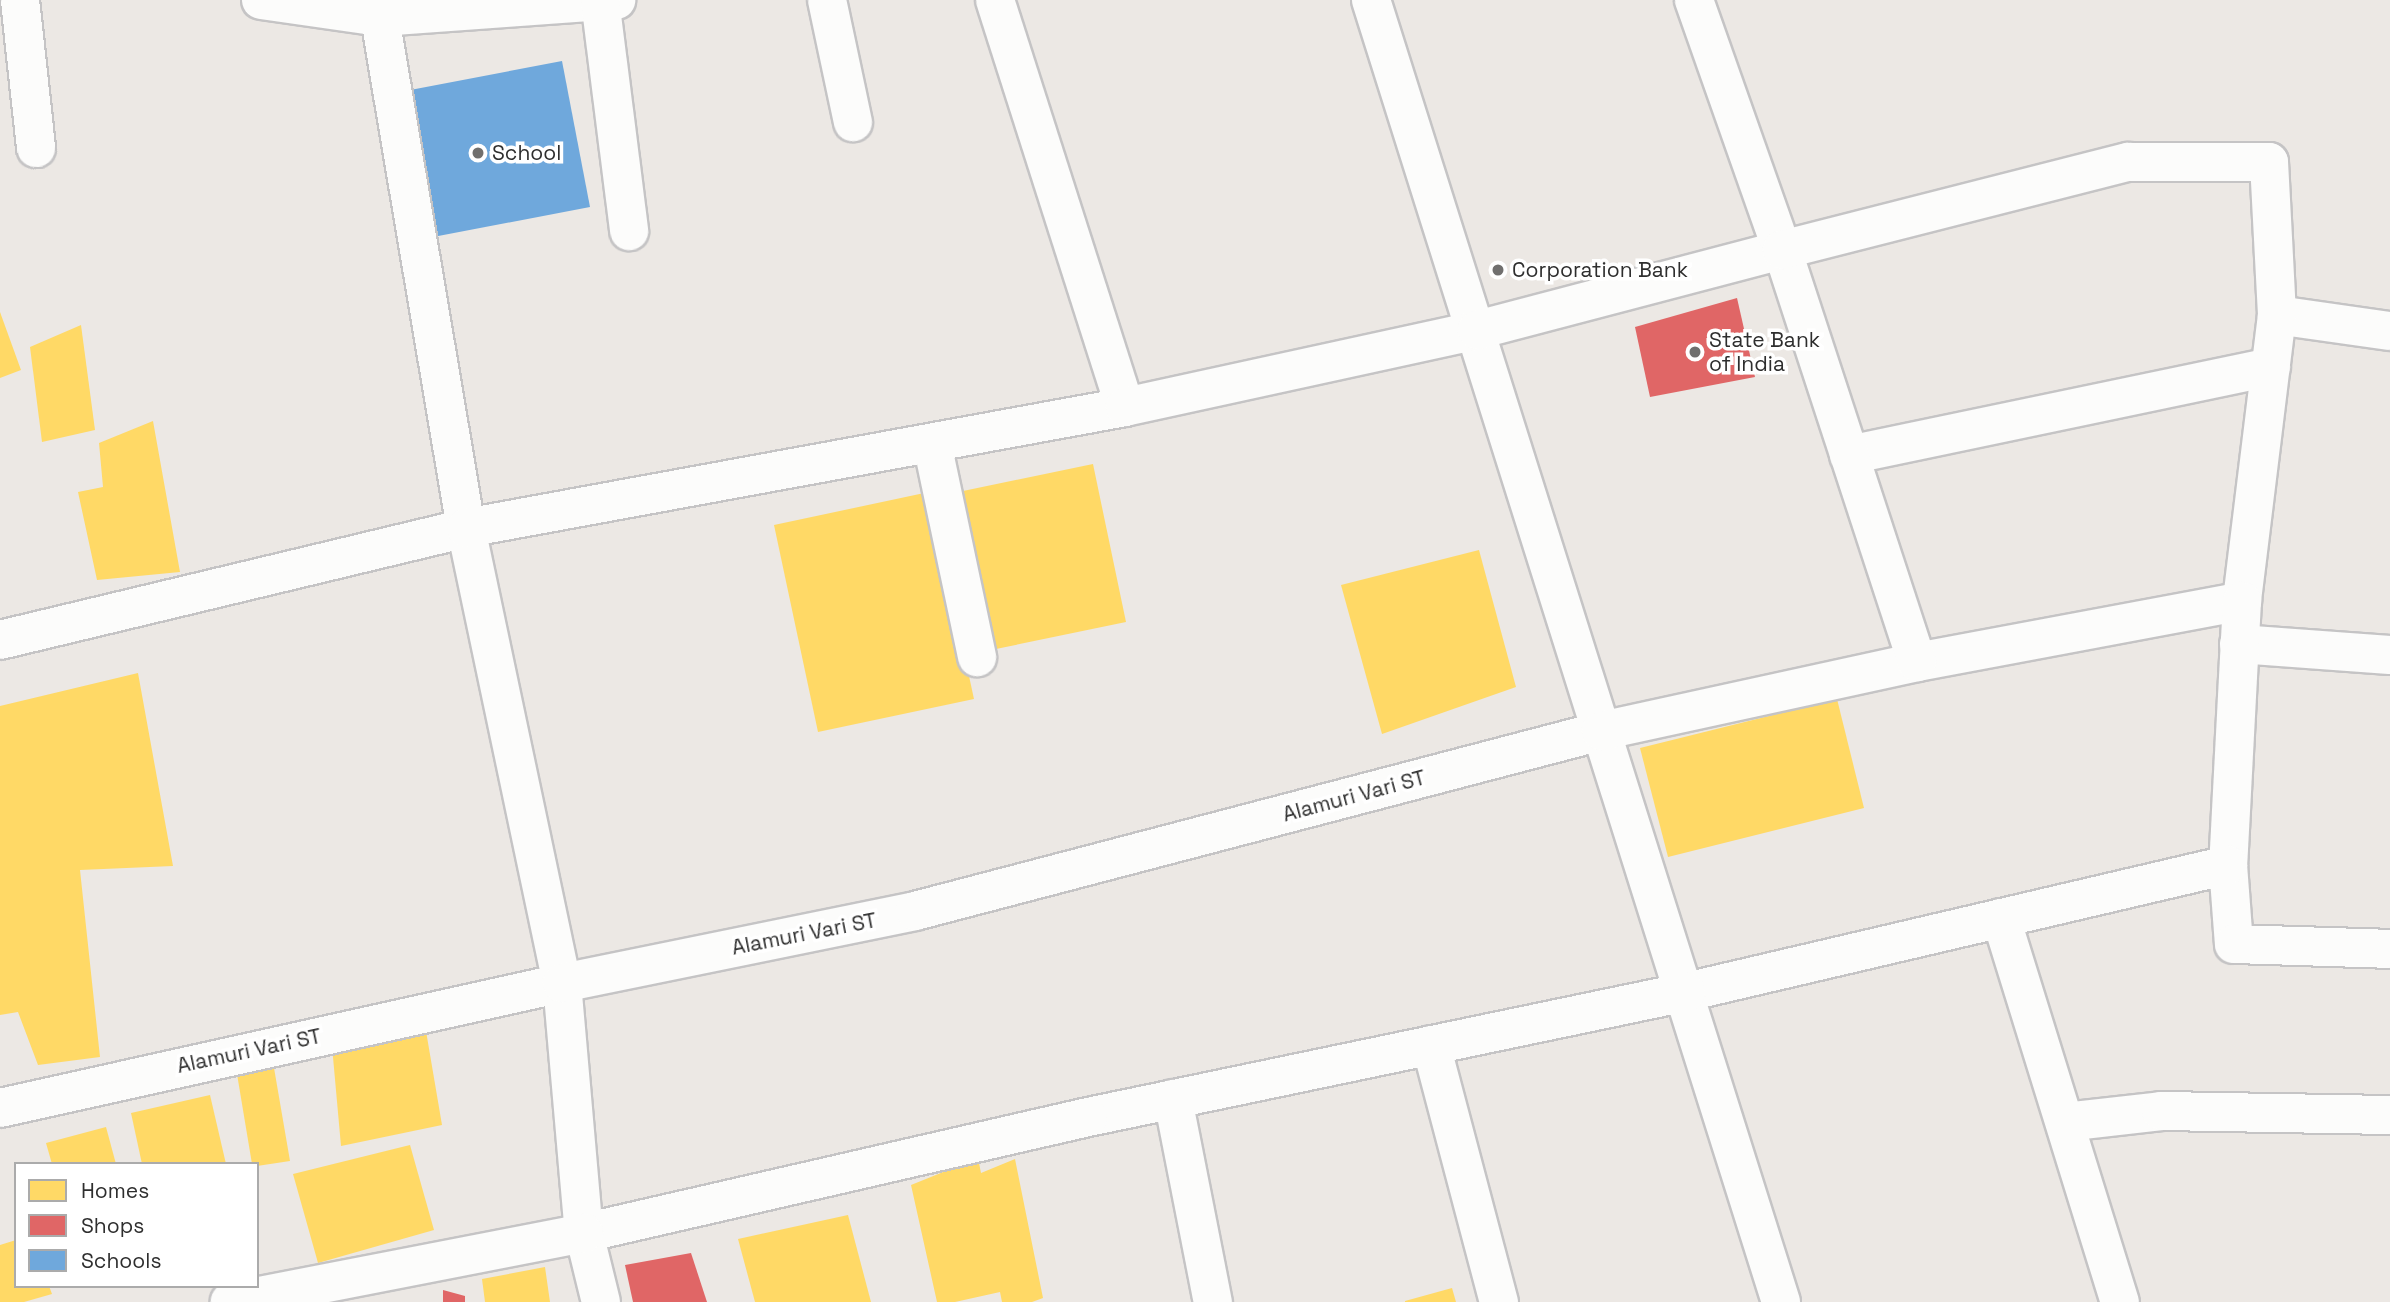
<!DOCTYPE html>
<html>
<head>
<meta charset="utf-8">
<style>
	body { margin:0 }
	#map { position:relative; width:2390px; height:1302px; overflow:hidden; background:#ece8e4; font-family:"Space Grotesk",sans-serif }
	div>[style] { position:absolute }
	.homes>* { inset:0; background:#ffd966 }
	.shops>* { inset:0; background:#e06666 }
	.schools>* { inset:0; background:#6fa8dc }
	.roads { filter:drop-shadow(2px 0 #c5c4c5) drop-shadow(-2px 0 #c5c4c5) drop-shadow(0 2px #c5c4c5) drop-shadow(0 -2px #c5c4c5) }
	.minor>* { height:38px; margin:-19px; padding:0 19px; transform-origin:19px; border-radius:19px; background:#fcfcfb }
	.dots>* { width:19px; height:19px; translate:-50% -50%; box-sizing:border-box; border:4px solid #fff; border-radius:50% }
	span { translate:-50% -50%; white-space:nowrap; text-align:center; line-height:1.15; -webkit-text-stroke:7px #fff; paint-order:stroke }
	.poi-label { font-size:21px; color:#2e2e2e }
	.left { translate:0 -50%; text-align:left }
	.street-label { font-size:21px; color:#2e2e2e }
	.legend { position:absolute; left:14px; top:1162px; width:245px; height:126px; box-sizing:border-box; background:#fff; border:2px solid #ababab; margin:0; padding:9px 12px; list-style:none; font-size:21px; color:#2e2e2e }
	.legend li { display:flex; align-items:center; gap:14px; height:35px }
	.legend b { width:35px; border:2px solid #ababab }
</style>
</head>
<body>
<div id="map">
	<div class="homes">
		<div style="clip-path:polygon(0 312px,21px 370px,0 378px)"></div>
		<div style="clip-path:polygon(81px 325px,95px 430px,42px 442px,30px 347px)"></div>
		<div style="clip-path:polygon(153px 421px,180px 572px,97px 580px,78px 492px,103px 487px,99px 443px)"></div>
		<div style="clip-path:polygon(1093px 464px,1126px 622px,996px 649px,963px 491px)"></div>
		<div style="clip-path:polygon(929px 492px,974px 699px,818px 732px,774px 525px)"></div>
		<div style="clip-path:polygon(1479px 550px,1516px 687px,1382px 734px,1341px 585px)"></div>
		<div style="clip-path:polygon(138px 673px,173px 866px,80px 870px,100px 1057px,38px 1065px,18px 1012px,0 1015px,0 706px)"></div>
		<div style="clip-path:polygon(1837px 699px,1864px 808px,1668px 857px,1640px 748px)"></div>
		<div style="clip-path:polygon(426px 1031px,442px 1125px,341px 1146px,332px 1046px)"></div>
		<div style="clip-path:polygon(273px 1062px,290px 1161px,257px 1166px,252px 1164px,236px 1068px)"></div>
		<div style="clip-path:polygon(210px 1095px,226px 1164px,142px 1164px,131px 1113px)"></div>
		<div style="clip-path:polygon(106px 1127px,116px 1164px,52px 1164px,46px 1143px)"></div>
		<div style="clip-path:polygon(410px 1145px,434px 1230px,318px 1263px,293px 1174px)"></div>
		<div style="clip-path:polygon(978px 1158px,981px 1173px,1015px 1159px,1043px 1298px,1032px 1302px,1002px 1302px,1000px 1292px,955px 1302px,937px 1302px,911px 1185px)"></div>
		<div style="clip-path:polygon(848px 1215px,871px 1302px,755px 1302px,738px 1239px)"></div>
		<div style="clip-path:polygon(16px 1240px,16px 1286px,49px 1286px,52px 1294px,24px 1302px,0 1302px,0 1245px)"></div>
		<div style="clip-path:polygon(545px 1267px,550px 1302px,485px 1302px,482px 1279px)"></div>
		<div style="clip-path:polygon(1452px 1288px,1456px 1302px,1405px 1302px,1405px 1301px)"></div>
	</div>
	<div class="shops">
		<div style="clip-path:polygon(1737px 298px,1755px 377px,1650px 397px,1635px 327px)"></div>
		<div style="clip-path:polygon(691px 1253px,707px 1302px,633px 1302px,625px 1265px)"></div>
		<div style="clip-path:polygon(443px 1290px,465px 1296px,465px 1302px,443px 1302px)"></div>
	</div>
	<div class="schools">
		<div style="clip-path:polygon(562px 61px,590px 207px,433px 237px,405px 91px)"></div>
	</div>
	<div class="roads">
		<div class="minor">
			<div style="left:20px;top:0;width:149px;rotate:83.8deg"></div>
			<div style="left:261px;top:0;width:120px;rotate:8.1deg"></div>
			<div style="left:380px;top:17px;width:237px;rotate:-4.1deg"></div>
			<div style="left:377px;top:0;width:535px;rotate:80.43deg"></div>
			<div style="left:466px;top:528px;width:465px;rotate:78.1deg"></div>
			<div style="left:562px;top:983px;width:251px;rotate:85deg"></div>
			<div style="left:584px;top:1233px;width:71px;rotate:76.2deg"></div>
			<div style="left:600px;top:0;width:233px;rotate:82.8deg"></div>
			<div style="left:827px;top:0;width:125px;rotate:78deg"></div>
			<div style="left:995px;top:0;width:427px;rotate:72.3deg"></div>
			<div style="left:1371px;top:0;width:1365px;rotate:72.52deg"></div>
			<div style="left:2277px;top:315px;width:114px;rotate:8.1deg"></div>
			<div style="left:932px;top:443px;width:219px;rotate:78.1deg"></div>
			<div style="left:1849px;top:455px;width:431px;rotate:-11.8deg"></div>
			<div style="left:0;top:640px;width:479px;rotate:-13.5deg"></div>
			<div style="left:466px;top:528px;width:670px;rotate:-10.4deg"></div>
			<div style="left:1125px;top:407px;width:360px;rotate:-12.3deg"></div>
			<div style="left:1477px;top:330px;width:315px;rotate:-14.7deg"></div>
			<div style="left:1782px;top:250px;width:265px;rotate:-109.4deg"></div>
			<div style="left:2239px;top:644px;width:151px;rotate:4.2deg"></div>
			<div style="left:1917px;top:662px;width:331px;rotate:-10.6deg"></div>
			<div style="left:2228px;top:865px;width:79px;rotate:85.7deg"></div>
			<div style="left:2234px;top:944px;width:156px;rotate:1.8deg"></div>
			<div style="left:2001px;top:918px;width:402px;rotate:72.8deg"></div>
			<div style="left:1431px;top:1045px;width:266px;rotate:75.2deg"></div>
			<div style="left:1173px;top:1099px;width:207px;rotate:78.9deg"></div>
			<div style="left:0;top:1108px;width:576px;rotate:-12.54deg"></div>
			<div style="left:562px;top:983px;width:360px;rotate:-11.5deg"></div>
			<div style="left:915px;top:911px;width:709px;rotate:-14.7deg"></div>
			<div style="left:1601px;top:731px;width:323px;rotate:-12.3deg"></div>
			<div style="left:1917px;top:662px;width:434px;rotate:-108.1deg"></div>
			<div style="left:1782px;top:250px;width:357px;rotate:-14.3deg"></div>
			<div style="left:2128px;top:162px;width:141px"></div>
			<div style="left:2269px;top:162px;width:153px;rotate:87deg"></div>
			<div style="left:2277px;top:315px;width:288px;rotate:97deg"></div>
			<div style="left:2242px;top:601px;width:264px;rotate:93deg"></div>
			<div style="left:2228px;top:865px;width:557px;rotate:166.81deg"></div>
			<div style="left:1686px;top:992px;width:611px;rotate:168.19deg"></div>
			<div style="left:1088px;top:1117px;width:517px;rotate:167.04deg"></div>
			<div style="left:584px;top:1233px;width:361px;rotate:169deg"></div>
			<div style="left:2065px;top:1122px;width:97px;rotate:-6.5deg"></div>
			<div style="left:2161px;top:1111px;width:229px;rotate:1deg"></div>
		</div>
	</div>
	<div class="dots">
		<div style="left:478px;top:153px;background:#706f6e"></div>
		<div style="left:1498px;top:270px;background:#706f6e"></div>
		<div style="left:1695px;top:352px;background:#706f6e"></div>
	</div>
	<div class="poi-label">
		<span class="left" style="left:492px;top:153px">School</span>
		<span class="left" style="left:1512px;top:270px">Corporation Bank</span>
		<span class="left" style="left:1709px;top:352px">State Bank<br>of India</span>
	</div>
	<div class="street-label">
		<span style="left:1354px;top:796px;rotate:-15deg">Alamuri Vari ST</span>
		<span style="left:804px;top:934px;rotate:-11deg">Alamuri Vari ST</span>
		<span style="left:249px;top:1051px;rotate:-12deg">Alamuri Vari ST</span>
	</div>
	<ul class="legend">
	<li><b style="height:19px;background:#ffd966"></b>Homes</li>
	<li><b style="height:19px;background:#e06666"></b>Shops</li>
	<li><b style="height:19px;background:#6fa8dc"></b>Schools</li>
	</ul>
</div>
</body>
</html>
